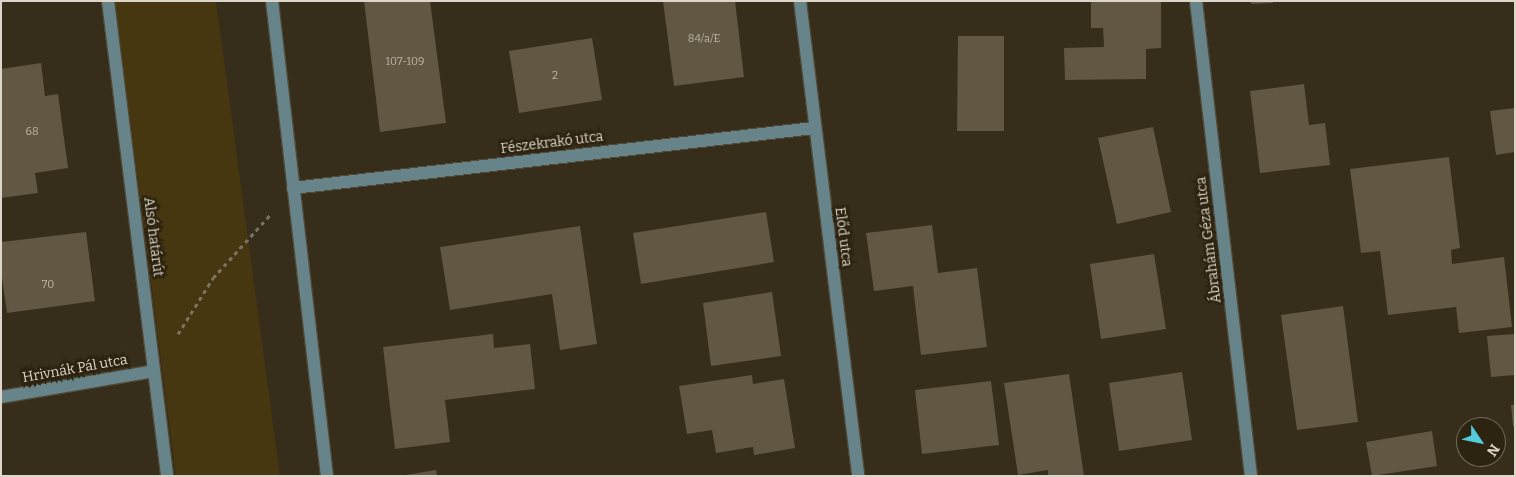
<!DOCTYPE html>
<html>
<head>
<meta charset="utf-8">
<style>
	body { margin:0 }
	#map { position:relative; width:1516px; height:477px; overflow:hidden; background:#362d1a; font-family:Bitter,serif }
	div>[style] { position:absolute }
	.green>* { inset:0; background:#473710 }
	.building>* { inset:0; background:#615743 }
	.path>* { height:3px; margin-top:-1.5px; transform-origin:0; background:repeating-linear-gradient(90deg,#7b7363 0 4px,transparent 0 8px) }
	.roads { filter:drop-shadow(1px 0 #514836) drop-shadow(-1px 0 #514836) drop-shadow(0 1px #514836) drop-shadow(0 -1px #514836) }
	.minor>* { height:12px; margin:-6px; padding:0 6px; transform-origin:6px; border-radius:6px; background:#668489 }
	span { translate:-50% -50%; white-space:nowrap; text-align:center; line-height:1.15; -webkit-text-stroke:5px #2c2310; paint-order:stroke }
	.number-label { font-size:11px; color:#bdb6a8 }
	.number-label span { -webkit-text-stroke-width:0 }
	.street-label { font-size:14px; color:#dcd6ca }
	.frame { position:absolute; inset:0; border:2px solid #dcd6ca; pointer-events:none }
	.north { position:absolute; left:1456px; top:417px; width:50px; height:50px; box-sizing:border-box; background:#2c2310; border:1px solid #726b5a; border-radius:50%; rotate:124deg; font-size:14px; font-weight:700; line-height:20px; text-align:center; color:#dcd6ca }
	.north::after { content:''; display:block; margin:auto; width:18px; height:22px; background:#53cbdb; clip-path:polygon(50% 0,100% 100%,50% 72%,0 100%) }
</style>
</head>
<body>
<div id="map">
	<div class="green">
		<div style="clip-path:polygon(115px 1px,216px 1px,280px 476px,176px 476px)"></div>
	</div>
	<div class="building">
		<div style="clip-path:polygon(364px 1px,430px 1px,446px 123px,380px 132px)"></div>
		<div style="clip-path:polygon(663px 1px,735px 1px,744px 77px,674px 86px)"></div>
		<div style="clip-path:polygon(1091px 1px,1161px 1px,1161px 48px,1146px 49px,1146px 79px,1065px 80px,1064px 48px,1104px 47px,1103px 28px,1091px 28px)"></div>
		<div style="clip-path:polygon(1251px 1px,1273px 1px,1273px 3px,1251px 4px)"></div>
		<div style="clip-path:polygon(958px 36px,1004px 36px,1004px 131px,957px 131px)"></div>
		<div style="clip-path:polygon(592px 38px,602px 100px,519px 113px,509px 51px)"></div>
		<div style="clip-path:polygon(41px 63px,45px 96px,58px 94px,68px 168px,35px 173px,38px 193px,1px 198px,1px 69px)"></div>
		<div style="clip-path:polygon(1304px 84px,1309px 125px,1325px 123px,1330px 165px,1260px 173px,1250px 91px)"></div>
		<div style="clip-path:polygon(1515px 108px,1515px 152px,1496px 155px,1490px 111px)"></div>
		<div style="clip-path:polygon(1153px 127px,1171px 212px,1117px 224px,1098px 138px)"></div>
		<div style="clip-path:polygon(1449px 157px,1460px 248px,1451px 250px,1452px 264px,1504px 257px,1512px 327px,1459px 333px,1456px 307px,1388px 315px,1380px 251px,1361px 253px,1350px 169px)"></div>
		<div style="clip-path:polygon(766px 212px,774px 262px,641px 284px,633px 233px)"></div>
		<div style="clip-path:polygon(932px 225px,938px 273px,977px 268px,987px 347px,921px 355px,913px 286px,874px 291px,866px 233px)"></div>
		<div style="clip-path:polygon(580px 226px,597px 344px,560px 350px,552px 294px,450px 310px,440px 247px)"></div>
		<div style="clip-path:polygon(86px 232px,95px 301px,7px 313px,1px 270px,1px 242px)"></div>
		<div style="clip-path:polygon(1154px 254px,1166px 329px,1101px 339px,1090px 264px)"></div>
		<div style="clip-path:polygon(772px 292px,781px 356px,711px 366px,703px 303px)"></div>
		<div style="clip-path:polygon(1343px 306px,1358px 422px,1297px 430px,1281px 315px)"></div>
		<div style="clip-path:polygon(493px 334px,494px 348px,530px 344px,535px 389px,445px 400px,450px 442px,395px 449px,383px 347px)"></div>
		<div style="clip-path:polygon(1515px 334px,1515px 375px,1491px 377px,1487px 336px)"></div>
		<div style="clip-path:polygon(1182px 372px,1192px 440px,1119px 451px,1109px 383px)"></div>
		<div style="clip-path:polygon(1069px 374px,1084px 476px,1048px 476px,1048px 470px,1018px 475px,1004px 383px)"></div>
		<div style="clip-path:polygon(752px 375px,753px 384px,784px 379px,795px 448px,754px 455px,753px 447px,716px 453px,712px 430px,687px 434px,679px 386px)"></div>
		<div style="clip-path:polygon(991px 381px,999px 445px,922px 454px,915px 390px)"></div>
		<div style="clip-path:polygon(1511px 405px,1515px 405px,1515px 426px,1513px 426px)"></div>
		<div style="clip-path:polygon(1432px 431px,1437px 466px,1372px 476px,1366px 442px)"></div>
		<div style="clip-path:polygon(436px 470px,437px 476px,406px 476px,406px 475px)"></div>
	</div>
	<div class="path">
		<div style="left:178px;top:334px;width:66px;rotate:-58deg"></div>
		<div style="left:213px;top:278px;width:85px;rotate:-47.9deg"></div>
	</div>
	<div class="roads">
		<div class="minor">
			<div style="left:108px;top:1px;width:479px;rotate:82.9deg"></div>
			<div style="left:272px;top:1px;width:478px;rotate:83.4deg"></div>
			<div style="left:800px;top:1px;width:479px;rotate:83deg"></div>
			<div style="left:1196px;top:1px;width:478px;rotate:83.4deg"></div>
			<div style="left:293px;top:188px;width:524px;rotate:-6.57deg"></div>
			<div style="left:1px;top:397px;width:155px;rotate:-9.6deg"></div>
		</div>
	</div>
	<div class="number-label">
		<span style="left:704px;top:39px">84/a/E</span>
		<span style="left:405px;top:62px">107-109</span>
		<span style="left:555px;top:76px">2</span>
		<span style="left:32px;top:132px">68</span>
		<span style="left:48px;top:285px">70</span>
	</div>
	<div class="street-label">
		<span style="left:552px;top:143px;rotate:-7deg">Fészekrakó utca</span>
		<span style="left:153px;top:237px;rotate:83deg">Alsó határút</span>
		<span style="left:843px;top:237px;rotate:83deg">Előd utca</span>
		<span style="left:1209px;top:240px;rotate:-97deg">Ábrahám Géza utca</span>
		<span style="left:75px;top:369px;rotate:-10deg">Hrivnák Pál utca</span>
	</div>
	<div class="frame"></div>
	<div class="north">N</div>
</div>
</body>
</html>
